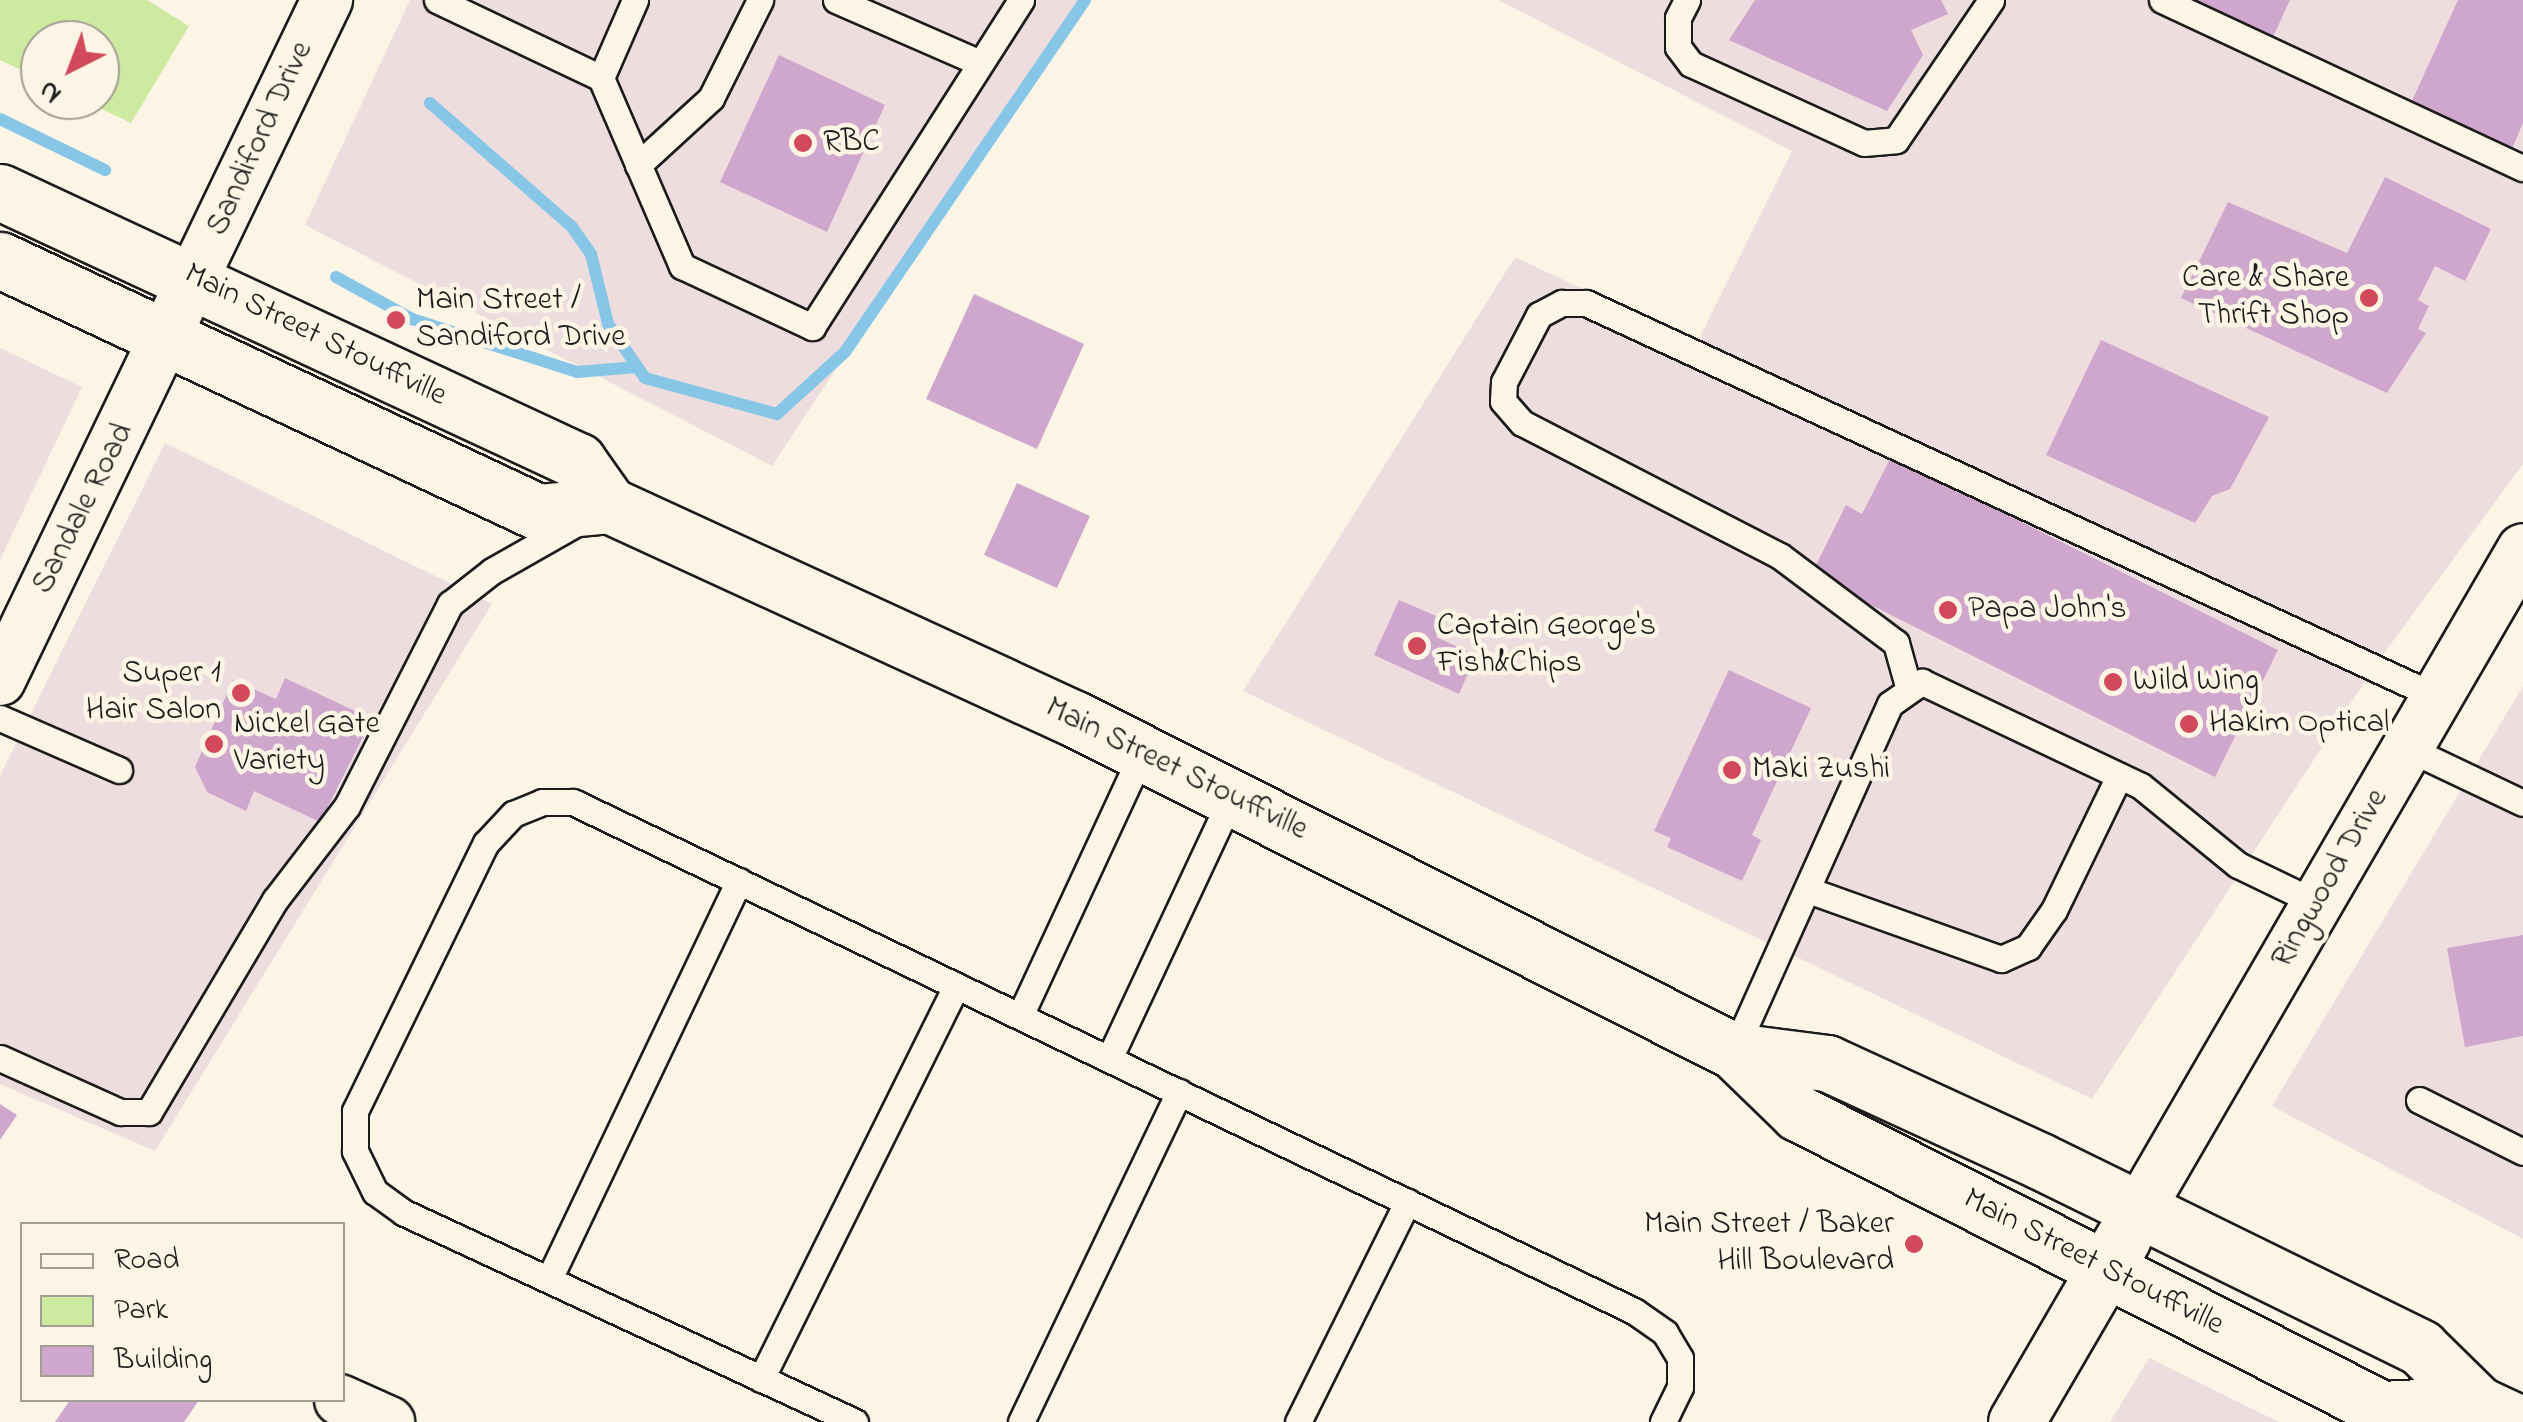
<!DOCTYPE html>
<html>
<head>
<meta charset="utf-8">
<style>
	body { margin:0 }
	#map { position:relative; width:2523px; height:1422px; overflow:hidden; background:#fcf5e5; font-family:"Indie Flower",sans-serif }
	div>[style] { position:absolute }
	.built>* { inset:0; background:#eeddde }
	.green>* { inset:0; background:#ceeaa0 }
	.stream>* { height:12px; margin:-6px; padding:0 6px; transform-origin:6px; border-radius:6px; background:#87c6e7 }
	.building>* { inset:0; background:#cfa6cc }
	.roads { filter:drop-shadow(2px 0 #1c1c1c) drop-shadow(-2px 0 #1c1c1c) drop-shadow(0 2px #1c1c1c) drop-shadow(0 -2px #1c1c1c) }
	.lane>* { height:25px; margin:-12.5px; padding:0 12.5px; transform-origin:12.5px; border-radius:12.5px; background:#fcf5e5 }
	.street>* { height:50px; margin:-25px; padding:0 25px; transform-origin:25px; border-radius:25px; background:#fcf5e5 }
	.secondary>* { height:55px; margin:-27.5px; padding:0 27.5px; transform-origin:27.5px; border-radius:27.5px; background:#fcf5e5 }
	.dots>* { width:28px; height:28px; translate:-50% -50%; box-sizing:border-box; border:5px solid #fcf5e5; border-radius:50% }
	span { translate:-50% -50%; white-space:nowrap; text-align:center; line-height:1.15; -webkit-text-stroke:9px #fcf5e5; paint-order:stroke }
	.street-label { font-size:32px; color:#1c1c1c }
	.poi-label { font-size:32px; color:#1c1c1c }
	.left { translate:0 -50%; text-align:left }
	.right { translate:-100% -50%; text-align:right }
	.legend { position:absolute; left:20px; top:1222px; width:325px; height:180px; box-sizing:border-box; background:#fcf5e5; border:2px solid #a29e95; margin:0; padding:12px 18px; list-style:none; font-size:30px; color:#1c1c1c }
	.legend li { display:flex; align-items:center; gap:20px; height:50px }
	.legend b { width:50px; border:2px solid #a29e95 }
	.north { position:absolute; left:20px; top:20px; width:100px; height:100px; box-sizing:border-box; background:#fcf5e5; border:2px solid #a29e95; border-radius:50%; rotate:222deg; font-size:28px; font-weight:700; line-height:40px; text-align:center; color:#1c1c1c }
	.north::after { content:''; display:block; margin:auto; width:35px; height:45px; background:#d1495b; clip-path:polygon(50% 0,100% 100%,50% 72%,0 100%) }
</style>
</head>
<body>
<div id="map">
	<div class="built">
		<div style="clip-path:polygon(410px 0,1079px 0,772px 466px,305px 225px)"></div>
		<div style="clip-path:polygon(1498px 0,2523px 0,2523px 464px,2377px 663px,2092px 1099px,1243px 691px,1515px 257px,1697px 343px,1792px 151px)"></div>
		<div style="clip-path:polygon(0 348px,82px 387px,0 560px)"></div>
		<div style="clip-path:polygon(165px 443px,492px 604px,155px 1151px,0 1084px,0 776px)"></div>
		<div style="clip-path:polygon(2523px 686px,2523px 1239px,2272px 1106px)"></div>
		<div style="clip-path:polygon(2149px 1358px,2279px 1422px,2110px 1422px)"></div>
	</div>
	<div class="green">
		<div style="clip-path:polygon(0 0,147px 0,189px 26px,131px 123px,83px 100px,100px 100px,100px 40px,40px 40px,40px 79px,0 60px)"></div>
	</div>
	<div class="stream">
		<div style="left:430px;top:103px;width:189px;rotate:41.1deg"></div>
		<div style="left:572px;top:227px;width:33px;rotate:55deg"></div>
		<div style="left:591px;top:254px;width:72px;rotate:76.3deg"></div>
		<div style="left:608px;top:324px;width:65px;rotate:55.6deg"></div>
		<div style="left:645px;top:378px;width:137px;rotate:15.3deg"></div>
		<div style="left:777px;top:414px;width:92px;rotate:-42.4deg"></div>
		<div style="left:845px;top:352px;width:426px;rotate:-55.7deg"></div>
		<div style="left:0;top:119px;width:117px;rotate:25.9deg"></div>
		<div style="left:336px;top:277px;width:87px;rotate:28.9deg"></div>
		<div style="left:412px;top:319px;width:173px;rotate:17.8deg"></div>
		<div style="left:577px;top:372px;width:60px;rotate:-4.8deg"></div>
	</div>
	<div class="building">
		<div style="clip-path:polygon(1755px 0,1941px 0,1948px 14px,1911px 30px,1923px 55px,1887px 111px,1729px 40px)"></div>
		<div style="clip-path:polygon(2162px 0,2290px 0,2267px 50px)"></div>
		<div style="clip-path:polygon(2458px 0,2523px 0,2523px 123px,2507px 160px,2406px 114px)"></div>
		<div style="clip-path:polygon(779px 55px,885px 105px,827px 232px,720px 182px)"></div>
		<div style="clip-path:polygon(2385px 177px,2491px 229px,2465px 281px,2435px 266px,2418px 300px,2429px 306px,2418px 329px,2426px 333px,2387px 393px,2181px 298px,2228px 202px,2347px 253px)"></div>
		<div style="clip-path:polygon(974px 294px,1084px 344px,1037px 449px,926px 399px)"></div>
		<div style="clip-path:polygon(2101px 340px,2269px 417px,2230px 489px,2212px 496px,2195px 523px,2046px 455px)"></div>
		<div style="clip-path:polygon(1891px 457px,2278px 650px,2215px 777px,1811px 575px,1846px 505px,1862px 514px)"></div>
		<div style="clip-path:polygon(1017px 483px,1090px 516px,1057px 588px,984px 555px)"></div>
		<div style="clip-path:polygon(1399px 600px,1443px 619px,1436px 637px,1476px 655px,1459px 694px,1374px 655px)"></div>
		<div style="clip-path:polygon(1729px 670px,1811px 708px,1752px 835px,1761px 840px,1742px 881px,1667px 847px,1671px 838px,1654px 831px)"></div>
		<div style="clip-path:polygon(285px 678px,372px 719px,320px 822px,254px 791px,246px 811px,207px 792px,195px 767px,233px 680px,276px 699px)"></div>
		<div style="clip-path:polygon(2523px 935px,2523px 1036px,2465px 1047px,2447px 948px)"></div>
		<div style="clip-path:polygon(0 1104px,17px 1115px,0 1140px)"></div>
		<div style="clip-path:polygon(70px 1400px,199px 1400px,184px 1422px,55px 1422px)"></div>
	</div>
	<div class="roads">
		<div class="lane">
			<div style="left:437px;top:0;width:182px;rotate:25.4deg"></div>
			<div style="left:601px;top:78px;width:205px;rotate:66.7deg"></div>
			<div style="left:682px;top:266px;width:144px;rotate:25.1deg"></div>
			<div style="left:812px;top:327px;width:388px;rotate:-57.4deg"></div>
			<div style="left:836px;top:0;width:157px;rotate:23.6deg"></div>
			<div style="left:1687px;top:0;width:20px;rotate:117deg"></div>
			<div style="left:1678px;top:18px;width:29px;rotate:90deg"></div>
			<div style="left:1678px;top:47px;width:21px;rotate:53deg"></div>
			<div style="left:1691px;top:64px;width:190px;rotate:24.5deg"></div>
			<div style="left:1864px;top:143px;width:32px;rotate:-5deg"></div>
			<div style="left:1896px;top:140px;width:169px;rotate:-55.8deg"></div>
			<div style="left:2162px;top:0;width:398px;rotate:25deg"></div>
			<div style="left:601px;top:78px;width:85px;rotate:-66.4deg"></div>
			<div style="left:638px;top:165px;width:99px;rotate:-42.5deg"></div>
			<div style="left:711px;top:98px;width:110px;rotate:-63.4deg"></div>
			<div style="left:1908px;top:686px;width:45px;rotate:-105.6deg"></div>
			<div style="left:1896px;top:643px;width:145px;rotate:-143.1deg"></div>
			<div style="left:1780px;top:556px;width:290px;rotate:-152.7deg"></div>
			<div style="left:1522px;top:423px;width:29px;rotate:-131deg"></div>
			<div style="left:1503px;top:401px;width:19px;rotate:-87deg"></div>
			<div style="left:1504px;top:382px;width:76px;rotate:-62.4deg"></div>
			<div style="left:1539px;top:315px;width:26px;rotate:-28deg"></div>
			<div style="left:1562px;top:303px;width:24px"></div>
			<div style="left:1586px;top:303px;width:938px;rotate:24.84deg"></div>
			<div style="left:0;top:718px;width:130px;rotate:23.6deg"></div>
			<div style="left:2407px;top:748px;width:128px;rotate:25.4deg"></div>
			<div style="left:1808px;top:890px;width:205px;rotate:19.7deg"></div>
			<div style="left:2001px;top:959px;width:30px;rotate:-24deg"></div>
			<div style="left:2028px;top:947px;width:45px;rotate:-54.9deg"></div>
			<div style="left:2054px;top:910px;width:149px;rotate:-64.1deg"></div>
			<div style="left:1020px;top:1016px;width:290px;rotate:-65.1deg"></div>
			<div style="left:1734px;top:1051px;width:380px;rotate:-65.8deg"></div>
			<div style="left:1890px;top:704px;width:39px;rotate:-35deg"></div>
			<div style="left:1922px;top:682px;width:242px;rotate:25.4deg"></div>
			<div style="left:2141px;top:786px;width:125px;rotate:39.2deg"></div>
			<div style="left:2238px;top:865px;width:88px;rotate:25.7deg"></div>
			<div style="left:0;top:1058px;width:132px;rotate:24.2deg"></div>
			<div style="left:120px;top:1112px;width:29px"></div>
			<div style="left:149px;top:1112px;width:247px;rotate:-59.3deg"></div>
			<div style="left:275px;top:900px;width:118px;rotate:-52.5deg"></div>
			<div style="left:347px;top:806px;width:227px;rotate:-63deg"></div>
			<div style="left:450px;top:604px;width:53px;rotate:-38.2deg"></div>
			<div style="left:492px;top:571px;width:98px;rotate:-29.5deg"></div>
			<div style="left:1109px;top:1059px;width:290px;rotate:-64.9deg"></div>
			<div style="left:2419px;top:1100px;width:116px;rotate:26.6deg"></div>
			<div style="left:549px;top:1279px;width:441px;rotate:-64.5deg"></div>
			<div style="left:761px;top:1379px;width:439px;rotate:-63.6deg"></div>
			<div style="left:855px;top:1422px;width:498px;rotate:-155.1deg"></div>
			<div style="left:403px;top:1212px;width:34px;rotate:-144deg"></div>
			<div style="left:375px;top:1192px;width:46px;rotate:-116deg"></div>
			<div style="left:355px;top:1151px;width:40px;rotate:-90deg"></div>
			<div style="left:355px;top:1111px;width:298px;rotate:-64deg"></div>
			<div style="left:486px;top:843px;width:40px;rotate:-47deg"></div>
			<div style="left:513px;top:814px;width:31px;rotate:-22deg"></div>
			<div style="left:542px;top:802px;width:31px"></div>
			<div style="left:573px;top:802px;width:1177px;rotate:25.63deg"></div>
			<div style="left:1634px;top:1311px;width:38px;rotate:35deg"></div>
			<div style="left:1665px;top:1333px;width:29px;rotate:59deg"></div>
			<div style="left:1680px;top:1358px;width:29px;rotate:90deg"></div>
			<div style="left:1680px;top:1387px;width:39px;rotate:116deg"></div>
			<div style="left:1021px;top:1422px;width:366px;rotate:-64.4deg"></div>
			<div style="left:1298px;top:1422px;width:246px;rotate:-63.6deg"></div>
		</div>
		<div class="street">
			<div style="left:0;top:680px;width:755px;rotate:-64.32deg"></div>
			<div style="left:2139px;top:1210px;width:764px;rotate:-59.85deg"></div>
			<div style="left:340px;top:1400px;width:54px;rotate:24.2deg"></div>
		</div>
		<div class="secondary">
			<div style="left:0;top:192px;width:638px;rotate:24.96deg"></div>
			<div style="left:578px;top:461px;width:54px;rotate:54.8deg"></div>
			<div style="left:0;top:260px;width:594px;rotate:25.1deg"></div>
			<div style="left:538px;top:512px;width:71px;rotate:-5.6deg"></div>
			<div style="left:609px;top:505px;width:513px;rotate:24.67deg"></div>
			<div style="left:1075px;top:719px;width:738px;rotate:26.74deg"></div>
			<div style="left:1734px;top:1051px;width:89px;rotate:44.1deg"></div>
			<div style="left:1798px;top:1113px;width:655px;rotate:26.88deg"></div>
			<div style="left:2382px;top:1409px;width:96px;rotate:-3deg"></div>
			<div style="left:1734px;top:1051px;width:94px;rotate:7.4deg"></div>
			<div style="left:1827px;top:1063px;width:234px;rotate:24.7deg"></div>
			<div style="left:2040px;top:1161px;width:424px;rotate:26.1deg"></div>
			<div style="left:2421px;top:1348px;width:80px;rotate:44.5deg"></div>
			<div style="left:2478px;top:1404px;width:42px;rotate:25.3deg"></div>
			<div style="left:2016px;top:1422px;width:213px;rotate:-59.8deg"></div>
		</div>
	</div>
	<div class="dots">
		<div style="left:803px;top:143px;background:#d1495b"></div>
		<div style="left:2369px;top:298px;background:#d1495b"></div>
		<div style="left:396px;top:320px;background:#d1495b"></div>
		<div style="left:1948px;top:610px;background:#d1495b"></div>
		<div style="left:1417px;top:646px;background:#d1495b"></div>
		<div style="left:2113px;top:682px;background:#d1495b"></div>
		<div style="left:241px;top:693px;background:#d1495b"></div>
		<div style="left:2189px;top:724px;background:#d1495b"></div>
		<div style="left:214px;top:744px;background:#d1495b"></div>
		<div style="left:1732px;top:770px;background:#d1495b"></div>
		<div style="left:1914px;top:1244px;background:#d1495b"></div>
	</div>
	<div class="street-label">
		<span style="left:261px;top:139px;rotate:-65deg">Sandiford Drive</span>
		<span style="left:315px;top:336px;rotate:26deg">Main Street Stouffville</span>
		<span style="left:84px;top:509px;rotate:-63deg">Sandale Road</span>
		<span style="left:1176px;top:770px;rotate:26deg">Main Street Stouffville</span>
		<span style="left:2331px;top:879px;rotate:-60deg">Ringwood Drive</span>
		<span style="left:2093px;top:1263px;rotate:27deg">Main Street Stouffville</span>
	</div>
	<div class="poi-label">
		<span class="left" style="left:823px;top:143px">RBC</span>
		<span class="right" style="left:2349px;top:298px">Care &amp; Share<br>Thrift Shop</span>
		<span class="left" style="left:416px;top:320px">Main Street /<br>Sandiford Drive</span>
		<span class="left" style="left:1968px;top:610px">Papa John's</span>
		<span class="left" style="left:1437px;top:646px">Captain George's<br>Fish&amp;Chips</span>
		<span class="right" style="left:221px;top:693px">Super 1<br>Hair Salon</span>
		<span class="left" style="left:2133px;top:682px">Wild Wing</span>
		<span class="left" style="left:2209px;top:724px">Hakim Optical</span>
		<span class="left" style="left:234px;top:744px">Nickel Gate<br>Variety</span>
		<span class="left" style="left:1752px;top:770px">Maki Zushi</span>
		<span class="right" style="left:1894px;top:1244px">Main Street / Baker<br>Hill Boulevard</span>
	</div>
	<ul class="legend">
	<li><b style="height:12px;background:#fcf5e5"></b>Road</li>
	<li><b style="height:28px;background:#ceeaa0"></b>Park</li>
	<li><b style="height:28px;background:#cfa6cc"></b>Building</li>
	</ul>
	<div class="north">N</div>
</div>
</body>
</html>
